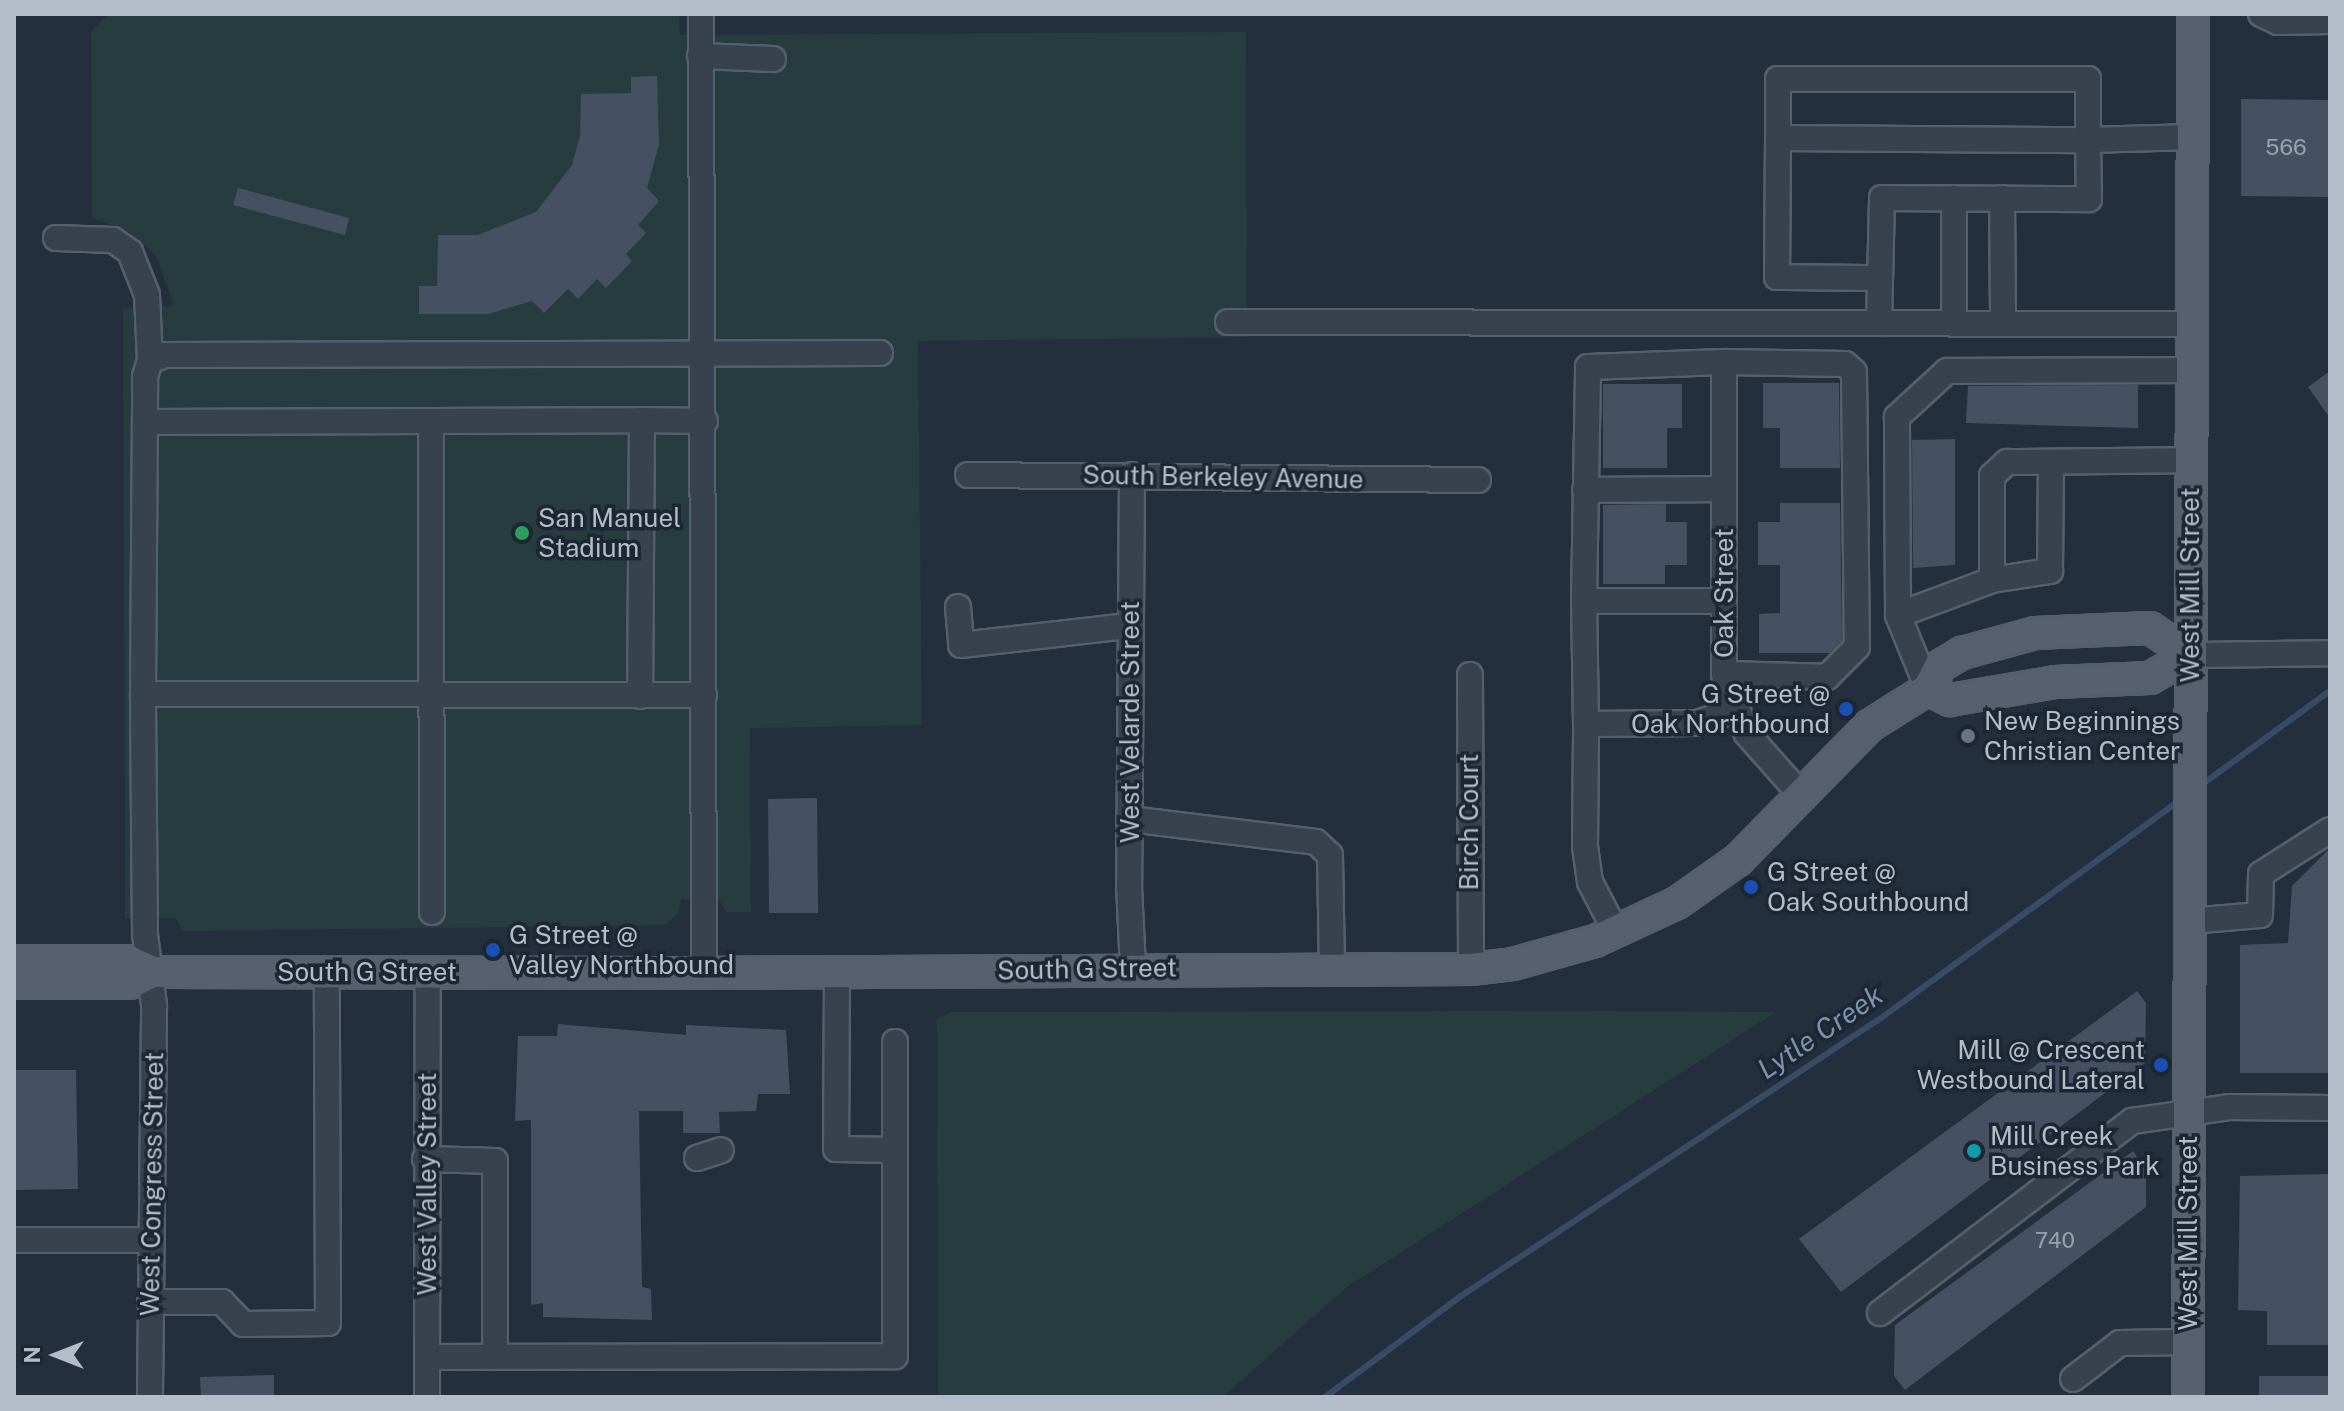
<!DOCTYPE html>
<html>
<head>
<meta charset="utf-8">
<style>
	body { margin:0 }
	#map { position:relative; width:2344px; height:1411px; overflow:hidden; background:#242f3e; font-family:"Public Sans",sans-serif }
	div>[style] { position:absolute }
	.green>* { inset:0; background:#263c3f }
	.stream>* { height:6px; margin:-3px; padding:0 3px; transform-origin:3px; border-radius:3px; background:#394c67 }
	.building>* { inset:0; background:#455162 }
	.roads { filter:drop-shadow(2px 0 #565f6c) drop-shadow(-2px 0 #565f6c) drop-shadow(0 2px #565f6c) drop-shadow(0 -2px #565f6c) }
	.minor>* { height:24px; margin:-12px; padding:0 12px; transform-origin:12px; border-radius:12px; background:#38414e }
	.major>* { height:30px; margin:-15px; padding:0 15px; transform-origin:15px; border-radius:15px; background:#56606e }
	.dots>* { width:22px; height:22px; translate:-50% -50%; box-sizing:border-box; border:4px solid #1d2633; border-radius:50% }
	span { translate:-50% -50%; white-space:nowrap; text-align:center; line-height:1.15; -webkit-text-stroke:7px #1d2633; paint-order:stroke }
	.number-label { font-size:22px; color:#98a1af }
	.number-label span { -webkit-text-stroke-width:0 }
	.street-label { font-size:26px; color:#b4bcc9 }
	.poi-label { font-size:26px; color:#b4bcc9 }
	.left { translate:0 -50%; text-align:left }
	.right { translate:-100% -50%; text-align:right }
	.water-label { font-size:28px; color:#7c92b1; font-style:italic }
	.frame { position:absolute; inset:0; border:16px solid #b4bcc9; pointer-events:none }
	.north { position:absolute; left:16px; top:1315px; width:80px; height:80px; -webkit-text-stroke:6px #1d2633; paint-order:stroke; rotate:270deg; font-size:22px; font-weight:700; line-height:32px; text-align:center; color:#b4bcc9 }
	.north::after { content:''; display:block; margin:auto; width:28px; height:36px; background:#b4bcc9; clip-path:polygon(50% 0,100% 100%,50% 72%,0 100%) }
</style>
</head>
<body>
<div id="map">
	<div class="green">
		<div style="clip-path:polygon(108px 14px,679px 14px,680px 35px,1246px 32px,1247px 337px,918px 341px,922px 725px,750px 728px,751px 912px,726px 912px,719px 900px,681px 899px,679px 913px,665px 925px,183px 931px,176px 918px,125px 919px,123px 309px,174px 305px,156px 256px,126px 230px,92px 218px,91px 32px)"></div>
		<div style="clip-path:polygon(952px 1012px,1589px 1011px,1776px 1012px,1347px 1287px,1223px 1397px,938px 1397px,937px 1019px)"></div>
	</div>
	<div class="stream">
		<div style="left:2200px;top:786px;width:161px;rotate:-36.2deg"></div>
		<div style="left:1325px;top:1397px;width:169px;rotate:-36.6deg"></div>
		<div style="left:1461px;top:1296px;width:499px;rotate:-33.5deg"></div>
		<div style="left:1877px;top:1021px;width:376px;rotate:-36.1deg"></div>
	</div>
	<div class="building">
		<div style="clip-path:polygon(657px 76px,659px 144px,647px 188px,659px 201px,638px 225px,646px 233px,626px 254px,632px 261px,606px 288px,597px 279px,578px 299px,568px 289px,544px 313px,532px 301px,488px 314px,419px 314px,419px 286px,437px 286px,438px 235px,478px 235px,536px 212px,572px 165px,580px 136px,581px 94px,631px 93px,631px 77px)"></div>
		<div style="clip-path:polygon(2241px 99px,2330px 100px,2330px 197px,2241px 196px)"></div>
		<div style="clip-path:polygon(238px 188px,349px 218px,345px 235px,233px 205px)"></div>
		<div style="clip-path:polygon(2330px 371px,2330px 418px,2308px 387px)"></div>
		<div style="clip-path:polygon(1763px 383px,1839px 383px,1840px 468px,1780px 468px,1780px 428px,1763px 428px)"></div>
		<div style="clip-path:polygon(1603px 384px,1682px 384px,1682px 428px,1667px 428px,1667px 468px,1603px 468px)"></div>
		<div style="clip-path:polygon(2138px 385px,2138px 428px,1966px 423px,1968px 386px)"></div>
		<div style="clip-path:polygon(1955px 439px,1955px 565px,1913px 568px,1912px 440px)"></div>
		<div style="clip-path:polygon(1780px 503px,1840px 503px,1842px 641px,1830px 653px,1759px 653px,1759px 614px,1780px 613px,1780px 565px,1758px 565px,1758px 522px,1780px 522px)"></div>
		<div style="clip-path:polygon(1666px 504px,1666px 522px,1687px 522px,1687px 565px,1665px 565px,1665px 584px,1603px 584px,1603px 505px)"></div>
		<div style="clip-path:polygon(817px 798px,818px 913px,769px 913px,768px 799px)"></div>
		<div style="clip-path:polygon(2330px 848px,2330px 1073px,2240px 1073px,2240px 945px,2288px 943px,2292px 886px)"></div>
		<div style="clip-path:polygon(2137px 991px,2146px 1003px,2145px 1063px,1841px 1292px,1799px 1239px)"></div>
		<div style="clip-path:polygon(558px 1024px,686px 1035px,686px 1025px,786px 1030px,790px 1094px,758px 1094px,756px 1111px,719px 1112px,720px 1133px,683px 1133px,683px 1111px,639px 1111px,642px 1287px,651px 1289px,652px 1320px,543px 1317px,543px 1303px,531px 1305px,531px 1120px,515px 1121px,518px 1036px,557px 1036px)"></div>
		<div style="clip-path:polygon(14px 1070px,76px 1070px,78px 1189px,14px 1190px)"></div>
		<div style="clip-path:polygon(2133px 1151px,2146px 1170px,2146px 1207px,1905px 1390px,1894px 1376px,1895px 1325px)"></div>
		<div style="clip-path:polygon(2330px 1174px,2330px 1345px,2267px 1345px,2267px 1311px,2238px 1310px,2240px 1176px)"></div>
		<div style="clip-path:polygon(274px 1375px,274px 1397px,201px 1397px,200px 1377px)"></div>
		<div style="clip-path:polygon(2259px 1376px,2330px 1376px,2330px 1397px,2259px 1397px)"></div>
	</div>
	<div class="roads">
		<div class="minor">
			<div style="left:701px;top:14px;width:959px;rotate:89.82deg"></div>
			<div style="left:2261px;top:14px;width:19px;rotate:25deg"></div>
			<div style="left:2278px;top:22px;width:52px;rotate:-1.1deg"></div>
			<div style="left:700px;top:56px;width:73px;rotate:2.4deg"></div>
			<div style="left:1778px;top:138px;width:139px;rotate:90.4deg"></div>
			<div style="left:1777px;top:277px;width:103px;rotate:0.6deg"></div>
			<div style="left:1954px;top:198px;width:126px;rotate:90deg"></div>
			<div style="left:2002px;top:198px;width:125px;rotate:89.5deg"></div>
			<div style="left:56px;top:238px;width:57px;rotate:2deg"></div>
			<div style="left:113px;top:240px;width:21px;rotate:35deg"></div>
			<div style="left:130px;top:252px;width:46px;rotate:68.4deg"></div>
			<div style="left:147px;top:295px;width:66px;rotate:87.4deg"></div>
			<div style="left:1228px;top:322px;width:963px;rotate:0.12deg"></div>
			<div style="left:1879px;top:323px;width:125px;rotate:-88.6deg"></div>
			<div style="left:1882px;top:198px;width:207px;rotate:0.3deg"></div>
			<div style="left:2089px;top:199px;width:59px;rotate:-91deg"></div>
			<div style="left:2088px;top:140px;width:61px;rotate:-90deg"></div>
			<div style="left:2088px;top:79px;width:310px;rotate:180deg"></div>
			<div style="left:1778px;top:79px;width:59px;rotate:90deg"></div>
			<div style="left:1778px;top:138px;width:310px;rotate:0.4deg"></div>
			<div style="left:2088px;top:140px;width:105px;rotate:-1.6deg"></div>
			<div style="left:1724px;top:362px;width:121px;rotate:0.9deg"></div>
			<div style="left:1845px;top:364px;width:12px;rotate:42deg"></div>
			<div style="left:1854px;top:372px;width:275px;rotate:89.4deg"></div>
			<div style="left:1857px;top:647px;width:42px;rotate:135deg"></div>
			<div style="left:1827px;top:677px;width:103px;rotate:-178.3deg"></div>
			<div style="left:642px;top:420px;width:63px;rotate:0.9deg"></div>
			<div style="left:145px;top:422px;width:497px;rotate:-0.2deg"></div>
			<div style="left:642px;top:420px;width:276px;rotate:90.4deg"></div>
			<div style="left:431px;top:422px;width:490px;rotate:89.9deg"></div>
			<div style="left:968px;top:475px;width:510px;rotate:0.56deg"></div>
			<div style="left:1132px;top:475px;width:411px;rotate:90.4deg"></div>
			<div style="left:1129px;top:886px;width:82px;rotate:87.2deg"></div>
			<div style="left:1585px;top:490px;width:139px;rotate:-0.4deg"></div>
			<div style="left:1992px;top:580px;width:59px;rotate:-8.8deg"></div>
			<div style="left:2050px;top:571px;width:109px;rotate:-89.5deg"></div>
			<div style="left:1584px;top:601px;width:234px;rotate:-89deg"></div>
			<div style="left:1588px;top:367px;width:136px;rotate:-2.1deg"></div>
			<div style="left:1724px;top:362px;width:312px;rotate:90deg"></div>
			<div style="left:1724px;top:674px;width:64px;rotate:69deg"></div>
			<div style="left:1747px;top:734px;width:84px;rotate:48.4deg"></div>
			<div style="left:958px;top:607px;width:38px;rotate:85deg"></div>
			<div style="left:961px;top:645px;width:169px;rotate:-6.5deg"></div>
			<div style="left:1898px;top:615px;width:198px;rotate:-90.3deg"></div>
			<div style="left:1897px;top:417px;width:68px;rotate:-42.6deg"></div>
			<div style="left:1947px;top:371px;width:245px;rotate:-0.2deg"></div>
			<div style="left:2190px;top:655px;width:140px;rotate:-0.8deg"></div>
			<div style="left:1470px;top:675px;width:294px;rotate:89.8deg"></div>
			<div style="left:1928px;top:689px;width:80px;rotate:-112.1deg"></div>
			<div style="left:1898px;top:615px;width:100px;rotate:-20.4deg"></div>
			<div style="left:1992px;top:580px;width:104px;rotate:-90deg"></div>
			<div style="left:1992px;top:476px;width:21px;rotate:-43deg"></div>
			<div style="left:2007px;top:462px;width:184px;rotate:-0.6deg"></div>
			<div style="left:143px;top:694px;width:561px;rotate:0.1deg"></div>
			<div style="left:1586px;top:724px;width:123px;rotate:-90.9deg"></div>
			<div style="left:1584px;top:601px;width:139px"></div>
			<div style="left:1130px;top:819px;width:187px;rotate:7deg"></div>
			<div style="left:1316px;top:842px;width:19px;rotate:43deg"></div>
			<div style="left:1330px;top:855px;width:113px;rotate:89deg"></div>
			<div style="left:2190px;top:921px;width:70px;rotate:-4.9deg"></div>
			<div style="left:2260px;top:915px;width:41px;rotate:-88.6deg"></div>
			<div style="left:2261px;top:874px;width:82px;rotate:-32.5deg"></div>
			<div style="left:1616px;top:932px;width:56px;rotate:-117.5deg"></div>
			<div style="left:1590px;top:882px;width:35px;rotate:-98deg"></div>
			<div style="left:1585px;top:847px;width:123px;rotate:-89.5deg"></div>
			<div style="left:1586px;top:724px;width:111px;rotate:-0.5deg"></div>
			<div style="left:1697px;top:723px;width:40px;rotate:-18.9deg"></div>
			<div style="left:837px;top:972px;width:177px;rotate:90.3deg"></div>
			<div style="left:836px;top:1149px;width:59px;rotate:1deg"></div>
			<div style="left:697px;top:1158px;width:25px;rotate:-18deg"></div>
			<div style="left:425px;top:1159px;width:70px;rotate:1.6deg"></div>
			<div style="left:495px;top:1161px;width:196px;rotate:90deg"></div>
			<div style="left:14px;top:1240px;width:137px"></div>
			<div style="left:150px;top:1302px;width:72px"></div>
			<div style="left:222px;top:1302px;width:30px;rotate:46deg"></div>
			<div style="left:243px;top:1324px;width:85px;rotate:-0.7deg"></div>
			<div style="left:328px;top:1323px;width:352px;rotate:-90.2deg"></div>
			<div style="left:1880px;top:1313px;width:317px;rotate:-37.3deg"></div>
			<div style="left:2132px;top:1121px;width:98px;rotate:-8.2deg"></div>
			<div style="left:2229px;top:1107px;width:101px;rotate:0.6deg"></div>
			<div style="left:427px;top:1357px;width:468px;rotate:-0.1deg"></div>
			<div style="left:895px;top:1356px;width:314px;rotate:-90deg"></div>
			<div style="left:2073px;top:1379px;width:59px;rotate:-37.5deg"></div>
			<div style="left:2120px;top:1343px;width:68px;rotate:-0.8deg"></div>
			<div style="left:150px;top:1397px;width:392px;rotate:-89.4deg"></div>
			<div style="left:154px;top:1005px;width:71px;rotate:-97.3deg"></div>
			<div style="left:145px;top:935px;width:241px;rotate:-90.5deg"></div>
			<div style="left:143px;top:694px;width:318px;rotate:-89.6deg"></div>
			<div style="left:145px;top:376px;width:16px;rotate:-72deg"></div>
			<div style="left:150px;top:361px;width:15px;rotate:-23deg"></div>
			<div style="left:164px;top:355px;width:716px;rotate:-0.16deg"></div>
			<div style="left:427px;top:1397px;width:425px;rotate:-89.9deg"></div>
		</div>
		<div class="major">
			<div style="left:1928px;top:689px;width:25px;rotate:27deg"></div>
			<div style="left:1950px;top:700px;width:107px;rotate:-9.7deg"></div>
			<div style="left:2055px;top:682px;width:95px;rotate:-2.4deg"></div>
			<div style="left:2150px;top:678px;width:46px;rotate:-29.9deg"></div>
			<div style="left:14px;top:961px;width:115px"></div>
			<div style="left:129px;top:961px;width:26px;rotate:25deg"></div>
			<div style="left:153px;top:972px;width:527px;rotate:0.11deg"></div>
			<div style="left:680px;top:973px;width:791px;rotate:-0.29deg"></div>
			<div style="left:1471px;top:969px;width:42px;rotate:-6.8deg"></div>
			<div style="left:1513px;top:964px;width:85px;rotate:-15.7deg"></div>
			<div style="left:1595px;top:941px;width:90px;rotate:-24.9deg"></div>
			<div style="left:1677px;top:903px;width:75px;rotate:-35.2deg"></div>
			<div style="left:1738px;top:860px;width:187px;rotate:-45.6deg"></div>
			<div style="left:1869px;top:726px;width:70px;rotate:-32.1deg"></div>
			<div style="left:1928px;top:689px;width:26px;rotate:-62deg"></div>
			<div style="left:1940px;top:666px;width:26px;rotate:-31deg"></div>
			<div style="left:1962px;top:653px;width:76px;rotate:-15.3deg"></div>
			<div style="left:2035px;top:633px;width:115px;rotate:-2.5deg"></div>
			<div style="left:2150px;top:628px;width:48px;rotate:34deg"></div>
			<div style="left:14px;top:983px;width:116px"></div>
			<div style="left:130px;top:983px;width:25px;rotate:-26deg"></div>
			<div style="left:2188px;top:1397px;width:1383px;rotate:-89.79deg"></div>
		</div>
	</div>
	<div class="dots">
		<div style="left:522px;top:533px;background:#2e9e5b"></div>
		<div style="left:1846px;top:709px;background:#1a4fb4"></div>
		<div style="left:1968px;top:736px;background:#6b7280"></div>
		<div style="left:1751px;top:887px;background:#1a4fb4"></div>
		<div style="left:493px;top:950px;background:#1a4fb4"></div>
		<div style="left:2161px;top:1065px;background:#1a4fb4"></div>
		<div style="left:1974px;top:1151px;background:#0f9aa8"></div>
	</div>
	<div class="number-label">
		<span style="left:2286px;top:148px">566</span>
		<span style="left:2055px;top:1241px">740</span>
	</div>
	<div class="street-label">
		<span style="left:1223px;top:477px;rotate:1deg">South Berkeley Avenue</span>
		<span style="left:2190px;top:585px;rotate:-90deg">West Mill Street</span>
		<span style="left:1724px;top:593px;rotate:-90deg">Oak Street</span>
		<span style="left:1130px;top:722px;rotate:-90deg">West Velarde Street</span>
		<span style="left:1469px;top:822px;rotate:-90deg">Birch Court</span>
		<span style="left:1087px;top:969px;rotate:-1deg">South G Street</span>
		<span style="left:367px;top:972px">South G Street</span>
		<span style="left:152px;top:1184px;rotate:-89deg">West Congress Street</span>
		<span style="left:427px;top:1184px;rotate:-90deg">West Valley Street</span>
		<span style="left:2188px;top:1233px;rotate:-90deg">West Mill Street</span>
	</div>
	<div class="poi-label">
		<span class="left" style="left:538px;top:533px">San Manuel<br>Stadium</span>
		<span class="right" style="left:1830px;top:709px">G Street @<br>Oak Northbound</span>
		<span class="left" style="left:1984px;top:736px">New Beginnings<br>Christian Center</span>
		<span class="left" style="left:1767px;top:887px">G Street @<br>Oak Southbound</span>
		<span class="left" style="left:509px;top:950px">G Street @<br>Valley Northbound</span>
		<span class="right" style="left:2145px;top:1065px">Mill @ Crescent<br>Westbound Lateral</span>
		<span class="left" style="left:1990px;top:1151px">Mill Creek<br>Business Park</span>
	</div>
	<div class="water-label">
		<span style="left:1820px;top:1032px;rotate:-34deg">Lytle Creek</span>
	</div>
	<div class="frame"></div>
	<div class="north">N</div>
</div>
</body>
</html>
